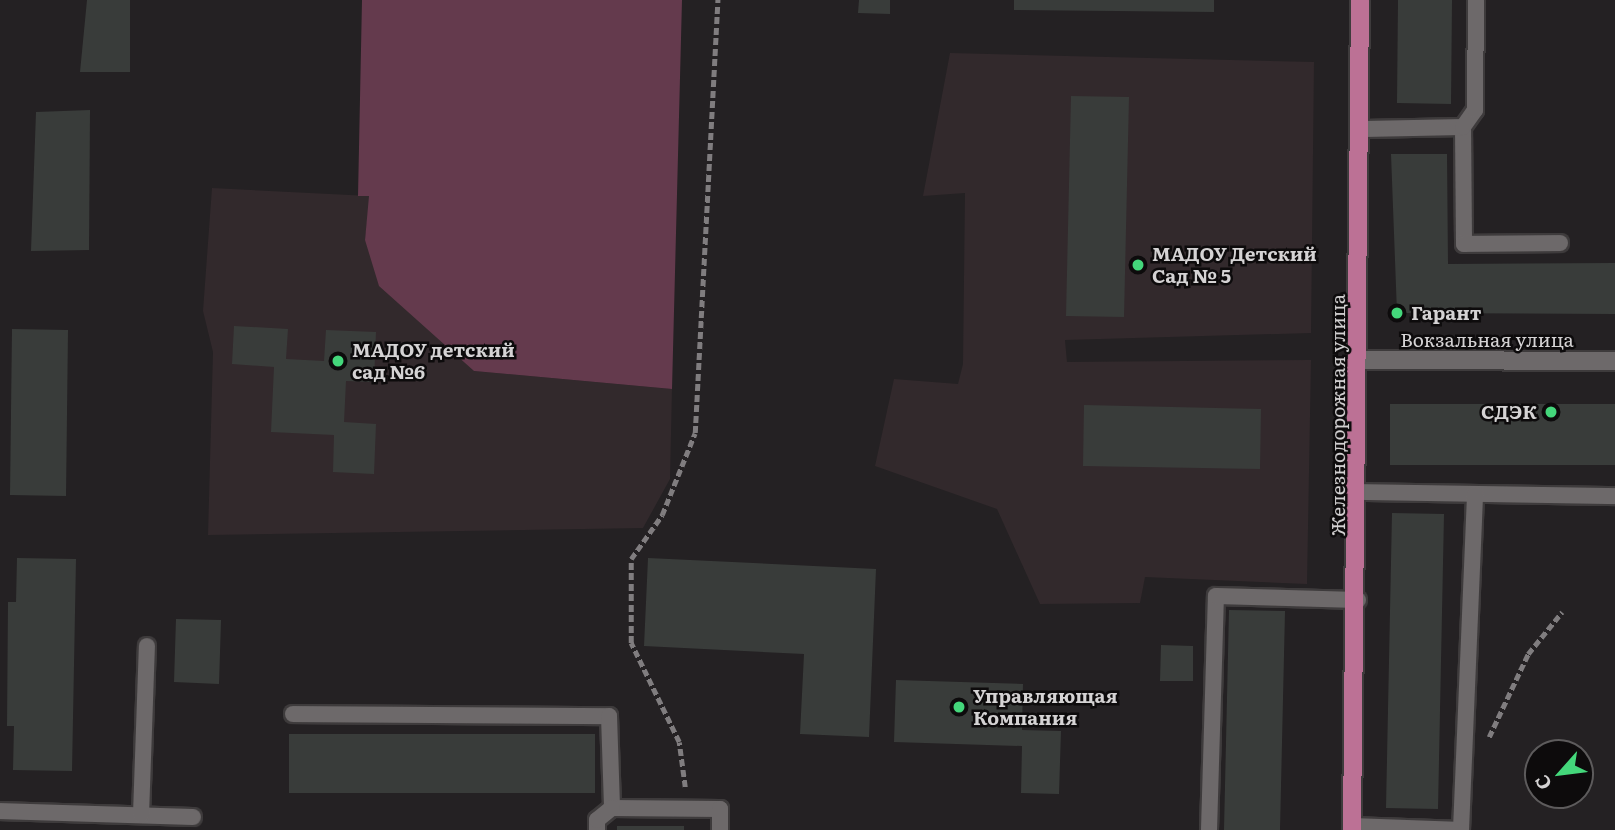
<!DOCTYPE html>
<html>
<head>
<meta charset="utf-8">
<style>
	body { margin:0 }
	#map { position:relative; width:1615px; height:830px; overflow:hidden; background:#242123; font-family:Literata,serif }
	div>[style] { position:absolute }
	.built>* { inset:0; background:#32292c }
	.green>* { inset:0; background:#643a4d }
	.building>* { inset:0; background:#393c3a }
	.path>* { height:4.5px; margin-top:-2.25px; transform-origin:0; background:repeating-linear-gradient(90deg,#807d7f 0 7px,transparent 0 10.5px) }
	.roads { filter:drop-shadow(2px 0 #3e3b3c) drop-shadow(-2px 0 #3e3b3c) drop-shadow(0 2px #3e3b3c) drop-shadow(0 -2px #3e3b3c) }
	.service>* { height:16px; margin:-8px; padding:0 8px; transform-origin:8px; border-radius:8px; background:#6d696a }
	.minor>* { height:18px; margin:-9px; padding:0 9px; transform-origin:9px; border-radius:9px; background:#6d696a }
	.primary>* { height:18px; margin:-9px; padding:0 9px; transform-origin:9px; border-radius:9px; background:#bc7195 }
	.dots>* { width:19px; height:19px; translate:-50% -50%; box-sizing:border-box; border:4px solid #0d0b0c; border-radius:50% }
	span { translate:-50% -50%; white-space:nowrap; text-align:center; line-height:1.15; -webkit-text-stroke:5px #0d0b0c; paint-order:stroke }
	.poi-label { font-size:19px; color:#d5d3d4; font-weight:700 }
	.left { translate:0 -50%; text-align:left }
	.right { translate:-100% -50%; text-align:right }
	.street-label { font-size:19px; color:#d5d3d4 }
	.north { position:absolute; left:1524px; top:739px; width:70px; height:70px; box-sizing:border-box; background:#0d0b0c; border:2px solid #5d5b5c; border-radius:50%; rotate:242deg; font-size:19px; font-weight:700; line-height:28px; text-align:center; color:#d5d3d4 }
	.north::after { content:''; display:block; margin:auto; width:24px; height:32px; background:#44d77b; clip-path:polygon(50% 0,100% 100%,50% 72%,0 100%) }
</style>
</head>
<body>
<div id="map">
	<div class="built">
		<div style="clip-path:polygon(950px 53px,1314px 62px,1311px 333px,1065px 340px,1067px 362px,1311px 360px,1307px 584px,1145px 577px,1140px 603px,1040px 604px,997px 509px,875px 466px,894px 379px,958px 384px,963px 364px,965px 193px,923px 196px)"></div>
		<div style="clip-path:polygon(212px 188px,370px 196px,365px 240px,474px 371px,672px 389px,670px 479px,643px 528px,208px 535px,213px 352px,203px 311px)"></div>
	</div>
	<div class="green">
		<div style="clip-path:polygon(362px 0,682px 0,672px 389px,474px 371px,379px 286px,365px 240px,369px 196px,358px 196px)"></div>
	</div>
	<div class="building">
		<div style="clip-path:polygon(87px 0,130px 0,130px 72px,80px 72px)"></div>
		<div style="clip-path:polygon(859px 0,890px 0,890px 14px,858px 13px)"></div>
		<div style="clip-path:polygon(1014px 0,1214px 0,1214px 12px,1014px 10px)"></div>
		<div style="clip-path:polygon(1398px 0,1452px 0,1451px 104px,1397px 103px)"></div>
		<div style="clip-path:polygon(1071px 96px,1129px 97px,1124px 317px,1066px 316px)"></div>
		<div style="clip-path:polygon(90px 110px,89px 250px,31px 251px,36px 112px)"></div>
		<div style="clip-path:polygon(1391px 154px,1447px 154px,1448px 264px,1615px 263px,1615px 314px,1397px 313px)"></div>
		<div style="clip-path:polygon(234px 326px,288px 329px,286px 359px,324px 361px,326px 330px,376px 332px,374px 382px,346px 381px,344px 422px,376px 424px,374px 474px,333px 472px,334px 435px,271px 432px,274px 367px,232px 364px)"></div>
		<div style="clip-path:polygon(12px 329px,68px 330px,66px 496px,10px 495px)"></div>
		<div style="clip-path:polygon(1390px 404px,1615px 404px,1615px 465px,1390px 465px)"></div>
		<div style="clip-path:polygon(1084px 405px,1261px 409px,1260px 469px,1083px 466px)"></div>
		<div style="clip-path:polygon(1392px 513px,1444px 514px,1438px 809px,1386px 808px)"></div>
		<div style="clip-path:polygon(17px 558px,76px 559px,72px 771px,13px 770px,14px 726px,7px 726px,8px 602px,16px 602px)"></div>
		<div style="clip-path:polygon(648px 558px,876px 569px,869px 737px,800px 734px,804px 654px,644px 646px)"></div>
		<div style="clip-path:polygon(1229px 610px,1285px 611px,1280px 830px,1224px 830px)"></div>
		<div style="clip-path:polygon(176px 619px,221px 620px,219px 684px,174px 682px)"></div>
		<div style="clip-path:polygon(1161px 645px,1193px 646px,1193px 681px,1160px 681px)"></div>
		<div style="clip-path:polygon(896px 680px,1023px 684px,1022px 730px,1061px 731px,1059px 794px,1021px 793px,1022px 746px,894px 742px)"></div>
		<div style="clip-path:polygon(289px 734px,595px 734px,595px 793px,289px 793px)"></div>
		<div style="clip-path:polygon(617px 826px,684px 826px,684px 830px,617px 830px)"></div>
	</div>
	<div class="path">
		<div style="left:1489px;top:737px;width:92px;rotate:-64.8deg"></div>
		<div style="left:1528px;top:654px;width:54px;rotate:-51deg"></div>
		<div style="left:685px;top:787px;width:45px;rotate:-97.6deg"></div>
		<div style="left:679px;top:742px;width:110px;rotate:-115.9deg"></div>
		<div style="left:631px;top:643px;width:84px;rotate:-90deg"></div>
		<div style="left:631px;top:559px;width:54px;rotate:-54.8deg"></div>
		<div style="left:662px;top:515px;width:88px;rotate:-68.1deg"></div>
		<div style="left:695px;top:433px;width:434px;rotate:-87deg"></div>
	</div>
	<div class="roads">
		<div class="service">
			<div style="left:1463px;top:127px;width:117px;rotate:89.5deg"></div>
			<div style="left:1464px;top:244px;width:96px;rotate:-0.6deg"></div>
			<div style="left:1364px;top:129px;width:99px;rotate:-1.2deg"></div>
			<div style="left:1463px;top:127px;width:21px;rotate:-55deg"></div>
			<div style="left:1475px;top:110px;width:110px;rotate:-89.5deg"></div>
			<div style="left:1360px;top:492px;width:255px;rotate:0.9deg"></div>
			<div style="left:293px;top:714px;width:316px;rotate:0.4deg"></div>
			<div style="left:609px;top:716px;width:92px;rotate:88.1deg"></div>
			<div style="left:612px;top:808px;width:108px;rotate:0.5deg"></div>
			<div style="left:720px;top:809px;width:21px;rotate:90deg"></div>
			<div style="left:0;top:811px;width:193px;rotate:1.8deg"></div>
			<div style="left:141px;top:815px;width:169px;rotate:-88deg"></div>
			<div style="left:1353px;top:826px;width:108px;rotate:2.1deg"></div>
			<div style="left:1461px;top:830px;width:336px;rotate:-87.6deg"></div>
			<div style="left:597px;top:830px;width:10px;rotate:-90deg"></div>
			<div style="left:597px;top:820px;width:19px;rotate:-39deg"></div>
			<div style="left:1209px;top:830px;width:234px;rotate:-88.3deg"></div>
			<div style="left:1216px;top:596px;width:142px;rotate:1.6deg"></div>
		</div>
		<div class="minor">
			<div style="left:1358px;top:360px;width:257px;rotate:0.2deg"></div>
		</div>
		<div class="primary">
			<div style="left:1352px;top:830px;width:830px;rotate:-89.45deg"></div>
		</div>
	</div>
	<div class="dots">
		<div style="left:1138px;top:265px;background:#44d77b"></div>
		<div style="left:1397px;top:313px;background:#44d77b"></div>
		<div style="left:338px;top:361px;background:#44d77b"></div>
		<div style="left:1551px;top:412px;background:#44d77b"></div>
		<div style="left:959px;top:707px;background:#44d77b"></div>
	</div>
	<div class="poi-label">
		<span class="left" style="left:1152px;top:265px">МАДОУ Детский<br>Сад № 5</span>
		<span class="left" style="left:1411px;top:313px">Гарант</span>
		<span class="left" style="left:352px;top:361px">МАДОУ детский<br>сад №6</span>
		<span class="right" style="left:1537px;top:412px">СДЭК</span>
		<span class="left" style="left:973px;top:707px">Управляющая<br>Компания</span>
	</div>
	<div class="street-label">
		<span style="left:1487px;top:340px">Вокзальная улица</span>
		<span style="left:1338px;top:415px;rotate:-90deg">Железнодорожная улица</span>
	</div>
	<div class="north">С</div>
</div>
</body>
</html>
